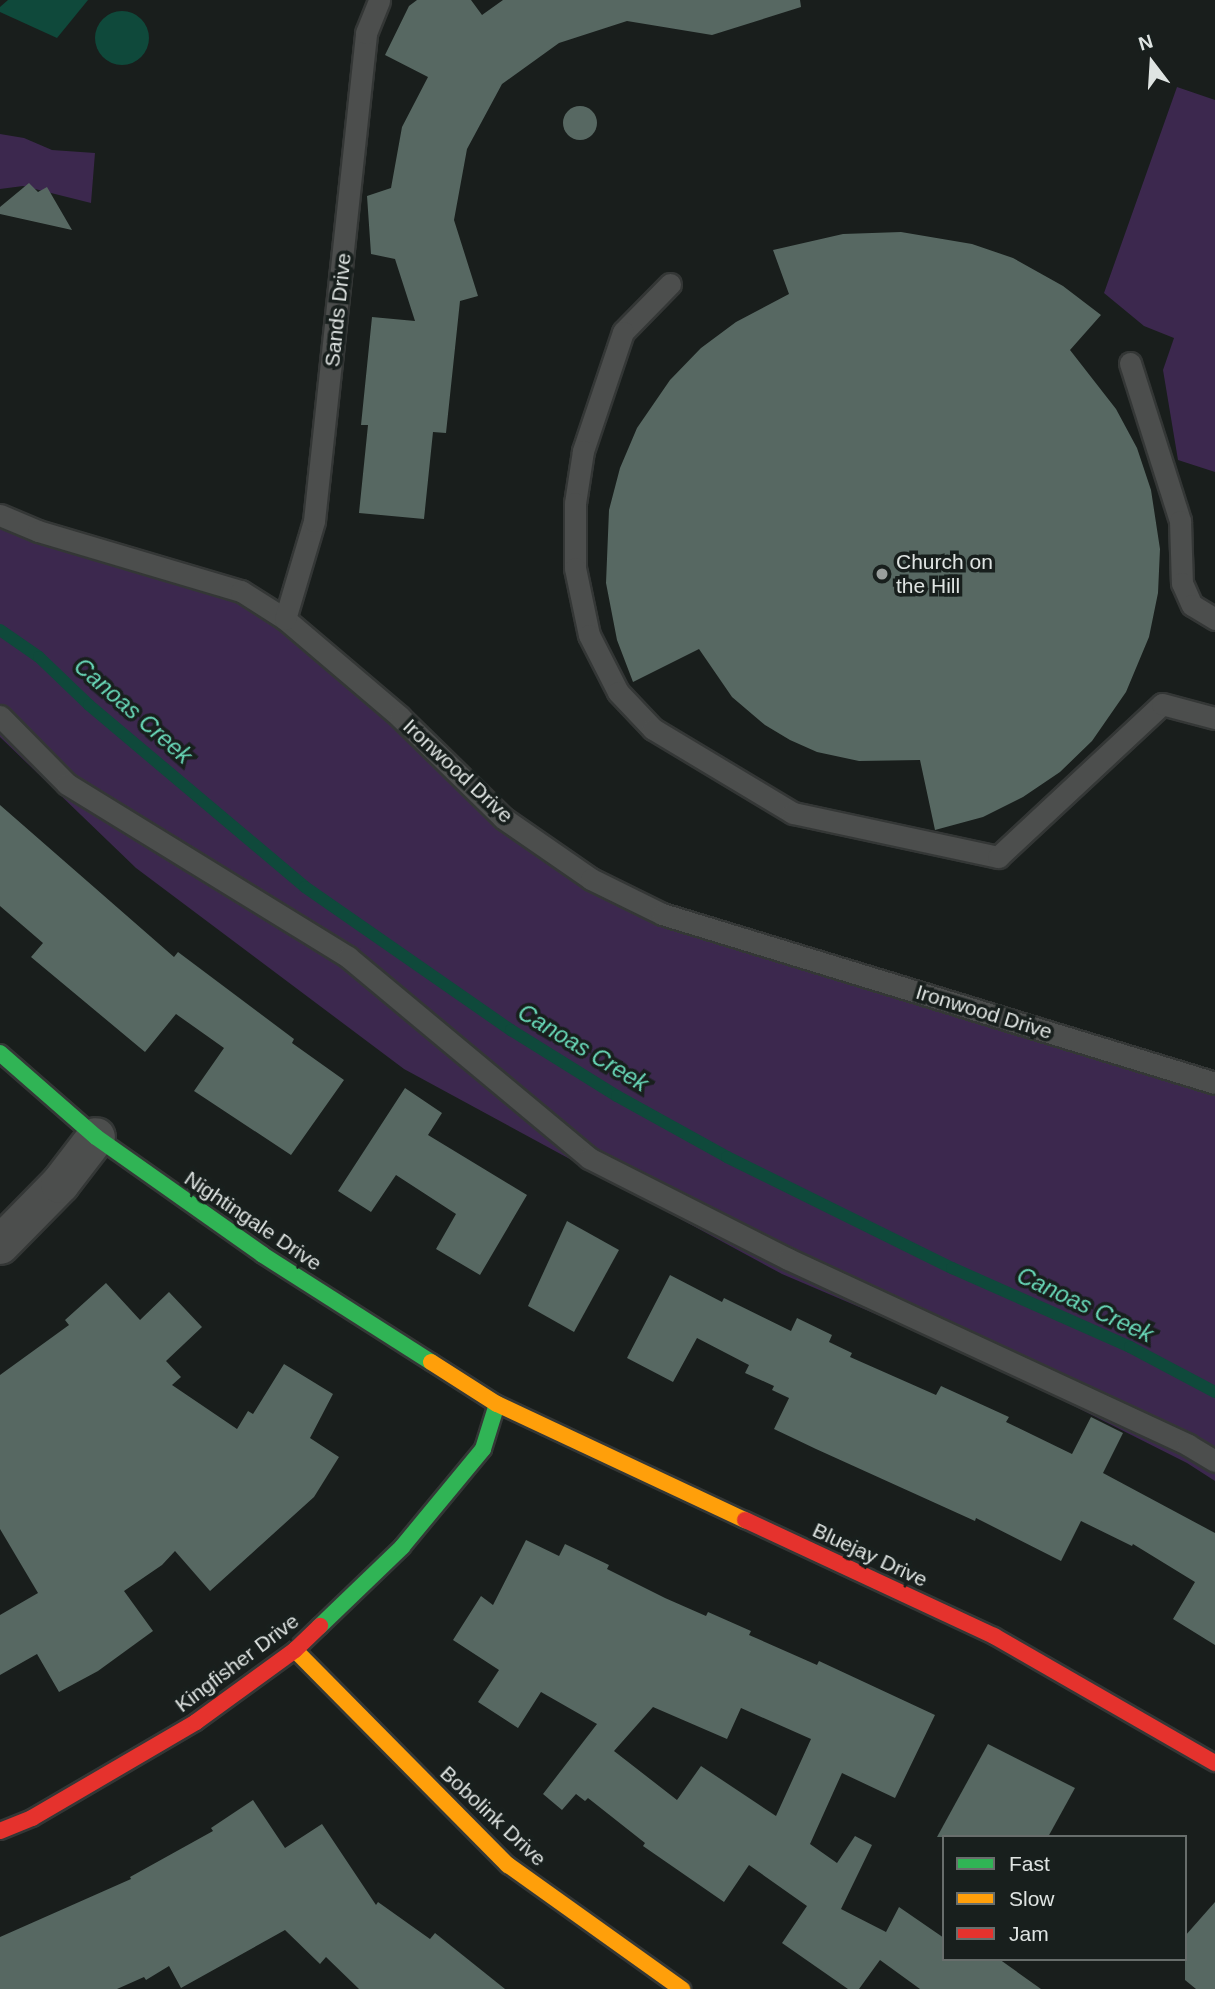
<!DOCTYPE html>
<html>
<head>
<meta charset="utf-8">
<style>
	body { margin:0 }
	#map { position:relative; width:1215px; height:1989px; overflow:hidden; background:#191e1c; font-family:Arial,sans-serif }
	div>[style] { position:absolute }
	.green>* { inset:0; background:#3c284e }
	.water>* { inset:0; background:#0f493b }
	.round { border-radius:50% }
	.stream>* { height:12px; margin:-6px; padding:0 6px; transform-origin:6px; border-radius:6px; background:#0f493b }
	.building>* { inset:0; background:#576862 }
	.roads { filter:drop-shadow(2px 0 #343736) drop-shadow(-2px 0 #343736) drop-shadow(0 2px #343736) drop-shadow(0 -2px #343736) }
	.lane>* { height:21px; margin:-10.5px; padding:0 10.5px; transform-origin:10.5px; border-radius:10.5px; background:#4c4e4d }
	.street>* { height:38px; margin:-19px; padding:0 19px; transform-origin:19px; border-radius:19px; background:#4c4e4d }
	.fast>* { height:16px; margin:-8px; padding:0 8px; transform-origin:8px; border-radius:8px; background:#30b455 }
	.slow>* { height:16px; margin:-8px; padding:0 8px; transform-origin:8px; border-radius:8px; background:#ff9f0a }
	.jam>* { height:16px; margin:-8px; padding:0 8px; transform-origin:8px; border-radius:8px; background:#e5322d }
	.dots>* { width:19px; height:19px; translate:-50% -50%; box-sizing:border-box; border:4px solid #181f1d; border-radius:50% }
	span { translate:-50% -50%; white-space:nowrap; text-align:center; line-height:1.15; -webkit-text-stroke:7px #181f1d; paint-order:stroke }
	.street-label { font-size:21px; color:#dfe4e2 }
	.poi-label { font-size:21px; color:#dfe4e2 }
	.left { translate:0 -50%; text-align:left }
	.water-label { font-size:23px; color:#69d9b9; font-style:italic }
	.legend { position:absolute; left:942px; top:1835px; width:245px; height:126px; box-sizing:border-box; background:#181f1d; border:2px solid #686e6c; margin:0; padding:9px 12px; list-style:none; font-size:21px; color:#dfe4e2 }
	.legend li { display:flex; align-items:center; gap:14px; height:35px }
	.legend b { width:35px; border:2px solid #686e6c }
	.north { position:absolute; left:1117px; top:28px; width:70px; height:70px; -webkit-text-stroke:5px #181f1d; paint-order:stroke; rotate:343deg; font-size:19px; font-weight:700; line-height:28px; text-align:center; color:#dfe4e2 }
	.north::after { content:''; display:block; margin:auto; width:24px; height:32px; background:#dfe4e2; clip-path:polygon(50% 0,100% 100%,50% 72%,0 100%) }
</style>
</head>
<body>
<div id="map">
	<div class="green">
		<div style="clip-path:polygon(1177px 87px,1215px 100px,1215px 472px,1178px 460px,1163px 370px,1174px 338px,1144px 326px,1104px 293px)"></div>
		<div style="clip-path:polygon(0 134px,24px 138px,52px 150px,95px 153px,91px 203px,23px 186px,0 189px)"></div>
		<div style="clip-path:polygon(0 515px,241px 591px,503px 818px,662px 914px,1215px 1083px,1215px 1481px,1187px 1463px,981px 1359px,782px 1274px,404px 1069px,136px 868px,0 737px)"></div>
	</div>
	<div class="water">
		<div style="clip-path:polygon(8px 0,88px 0,57px 38px,0 12px,0 7px)"></div>
		<div class="round" style="left:95px;top:11px;width:54px;height:54px"></div>
	</div>
	<div class="stream">
		<div style="left:0;top:630px;width:47px;rotate:34.7deg"></div>
		<div style="left:39px;top:657px;width:69px;rotate:43.8deg"></div>
		<div style="left:89px;top:705px;width:282px;rotate:40.1deg"></div>
		<div style="left:305px;top:887px;width:251px;rotate:34.8deg"></div>
		<div style="left:511px;top:1030px;width:125px;rotate:31.9deg"></div>
		<div style="left:617px;top:1096px;width:126px;rotate:29deg"></div>
		<div style="left:727px;top:1157px;width:251px;rotate:26.3deg"></div>
		<div style="left:952px;top:1268px;width:195px;rotate:23.9deg"></div>
		<div style="left:1130px;top:1347px;width:96px;rotate:27.9deg"></div>
	</div>
	<div class="building">
		<div style="clip-path:polygon(417px 0,471px 0,482px 15px,503px 0,800px 0,801px 7px,712px 35px,627px 21px,559px 43px,502px 84px,467px 149px,454px 220px,478px 296px,460px 301px,446px 433px,433px 432px,424px 519px,359px 513px,368px 425px,361px 425px,372px 317px,415px 321px,395px 259px,371px 254px,367px 196px,391px 188px,402px 127px,428px 77px,385px 55px,409px 6px)"></div>
		<div class="round" style="left:563px;top:106px;width:34px;height:34px"></div>
		<div style="clip-path:polygon(29px 183px,38px 192px,47px 187px,72px 230px,0 214px,0 207px)"></div>
		<div style="clip-path:polygon(901px 232px,972px 244px,1013px 258px,1063px 286px,1101px 315px,1070px 350px,1116px 409px,1137px 448px,1151px 490px,1160px 549px,1158px 593px,1149px 637px,1126px 692px,1092px 741px,1060px 772px,1023px 797px,983px 817px,935px 830px,920px 760px,859px 761px,817px 752px,790px 740px,765px 725px,732px 697px,699px 649px,633px 682px,617px 640px,606px 583px,609px 510px,620px 468px,637px 428px,670px 380px,701px 348px,736px 322px,789px 294px,773px 250px,843px 234px)"></div>
		<div style="clip-path:polygon(0 805px,174px 957px,178px 952px,294px 1039px,292px 1043px,344px 1080px,291px 1155px,194px 1091px,224px 1048px,176px 1014px,145px 1052px,31px 957px,43px 943px,0 906px)"></div>
		<div style="clip-path:polygon(405px 1088px,442px 1113px,428px 1135px,527px 1195px,480px 1275px,436px 1249px,456px 1214px,396px 1175px,371px 1212px,338px 1191px)"></div>
		<div style="clip-path:polygon(567px 1221px,619px 1250px,574px 1332px,528px 1306px)"></div>
		<div style="clip-path:polygon(670px 1275px,722px 1302px,724px 1298px,791px 1331px,797px 1318px,832px 1335px,829px 1342px,852px 1353px,850px 1357px,936px 1395px,941px 1386px,1009px 1417px,1006px 1422px,1072px 1454px,1091px 1417px,1123px 1433px,1103px 1473px,1215px 1533px,1215px 1645px,1173px 1619px,1195px 1582px,1133px 1544px,1132px 1546px,1081px 1521px,1061px 1561px,976px 1518px,975px 1521px,816px 1449px,774px 1429px,789px 1398px,772px 1390px,774px 1386px,745px 1373px,749px 1365px,697px 1338px,673px 1382px,627px 1358px)"></div>
		<div style="clip-path:polygon(106px 1283px,140px 1320px,169px 1292px,202px 1327px,166px 1361px,181px 1377px,172px 1385px,237px 1429px,248px 1411px,253px 1414px,284px 1364px,333px 1394px,310px 1438px,339px 1457px,314px 1497px,210px 1591px,175px 1551px,162px 1565px,124px 1591px,153px 1631px,98px 1671px,59px 1692px,37px 1654px,0 1675px,0 1615px,38px 1593px,0 1529px,0 1375px,69px 1325px,65px 1320px)"></div>
		<div style="clip-path:polygon(evenodd,526px 1540px,559px 1556px,565px 1544px,609px 1565px,607px 1569px,665px 1598px,706px 1616px,708px 1612px,751px 1631px,749px 1635px,817px 1665px,819px 1661px,935px 1715px,895px 1798px,842px 1773px,810px 1844px,837px 1863px,855px 1836px,872px 1845px,841px 1909px,886px 1932px,899px 1907px,944px 1938px,944px 1959px,999px 1959px,1041px 1989px,920px 1989px,880px 1960px,859px 1989px,848px 1989px,782px 1943px,807px 1906px,749px 1865px,724px 1902px,643px 1846px,645px 1843px,588px 1798px,585px 1801px,576px 1794px,562px 1810px,543px 1794px,597px 1724px,541px 1692px,518px 1728px,478px 1702px,499px 1670px,453px 1640px,481px 1596px,493px 1605px,526px 1540px,653px 1707px,727px 1739px,741px 1708px,811px 1739px,776px 1816px,701px 1766px,677px 1800px,614px 1751px,653px 1707px)"></div>
		<div style="clip-path:polygon(988px 1744px,1075px 1788px,1048px 1837px,937px 1837px)"></div>
		<div style="clip-path:polygon(253px 1800px,285px 1848px,322px 1824px,376px 1905px,378px 1902px,430px 1939px,435px 1933px,505px 1989px,359px 1989px,326px 1957px,320px 1964px,285px 1930px,181px 1988px,169px 1966px,146px 1980px,144px 1977px,117px 1989px,0 1989px,0 1937px,131px 1879px,130px 1877px,213px 1831px,211px 1828px)"></div>
		<div style="clip-path:polygon(1215px 1902px,1215px 1989px,1196px 1989px,1185px 1980px,1185px 1936px)"></div>
	</div>
	<div class="roads">
		<div class="lane">
			<div style="left:670px;top:284px;width:67px;rotate:134.4deg"></div>
			<div style="left:623px;top:332px;width:126px;rotate:108.6deg"></div>
			<div style="left:583px;top:451px;width:53px;rotate:98.7deg"></div>
			<div style="left:575px;top:503px;width:65px;rotate:90deg"></div>
			<div style="left:575px;top:568px;width:68px;rotate:78.2deg"></div>
			<div style="left:589px;top:635px;width:64px;rotate:63deg"></div>
			<div style="left:618px;top:692px;width:51px;rotate:46.6deg"></div>
			<div style="left:653px;top:729px;width:163px;rotate:31deg"></div>
			<div style="left:793px;top:813px;width:210px;rotate:12.1deg"></div>
			<div style="left:998px;top:857px;width:224px;rotate:-43deg"></div>
			<div style="left:1162px;top:704px;width:55px;rotate:14.8deg"></div>
			<div style="left:1130px;top:363px;width:166px;rotate:72.4deg"></div>
			<div style="left:1180px;top:521px;width:62px;rotate:88.2deg"></div>
			<div style="left:1182px;top:583px;width:24px;rotate:66deg"></div>
			<div style="left:1192px;top:605px;width:27px;rotate:31deg"></div>
			<div style="left:0;top:515px;width:41px;rotate:22.8deg"></div>
			<div style="left:38px;top:531px;width:212px;rotate:16.5deg"></div>
			<div style="left:241px;top:591px;width:52px;rotate:32.5deg"></div>
			<div style="left:285px;top:619px;width:151px;rotate:40.4deg"></div>
			<div style="left:400px;top:717px;width:144px;rotate:44.4deg"></div>
			<div style="left:503px;top:818px;width:107px;rotate:34.7deg"></div>
			<div style="left:591px;top:879px;width:79px;rotate:26.2deg"></div>
			<div style="left:662px;top:914px;width:578px;rotate:16.99deg"></div>
			<div style="left:285px;top:619px;width:102px;rotate:-73.5deg"></div>
			<div style="left:314px;top:521px;width:491px;rotate:-83.9deg"></div>
			<div style="left:366px;top:33px;width:35px;rotate:-68deg"></div>
			<div style="left:0;top:716px;width:95px;rotate:45.4deg"></div>
			<div style="left:67px;top:784px;width:330px;rotate:31.6deg"></div>
			<div style="left:348px;top:957px;width:314px;rotate:39.8deg"></div>
			<div style="left:589px;top:1158px;width:223px;rotate:26.9deg"></div>
			<div style="left:788px;top:1259px;width:441px;rotate:24.9deg"></div>
			<div style="left:1188px;top:1445px;width:31px;rotate:31deg"></div>
		</div>
		<div class="street">
			<div style="left:0;top:1245px;width:86px;rotate:-45.5deg"></div>
			<div style="left:60px;top:1184px;width:59px;rotate:-52.5deg"></div>
		</div>
		<div class="fast">
			<div style="left:0;top:1053px;width:128px;rotate:41.2deg"></div>
			<div style="left:96px;top:1137px;width:204px;rotate:35.2deg"></div>
			<div style="left:263px;top:1255px;width:199px;rotate:32.5deg"></div>
			<div style="left:320px;top:1626px;width:114px;rotate:-43.9deg"></div>
			<div style="left:402px;top:1547px;width:127px;rotate:-50.4deg"></div>
			<div style="left:483px;top:1449px;width:47px;rotate:-72.7deg"></div>
		</div>
		<div class="slow">
			<div style="left:431px;top:1362px;width:78px;rotate:32.5deg"></div>
			<div style="left:497px;top:1404px;width:274px;rotate:25.1deg"></div>
			<div style="left:295px;top:1650px;width:303px;rotate:45.3deg"></div>
			<div style="left:508px;top:1865px;width:214px;rotate:35.5deg"></div>
		</div>
		<div class="jam">
			<div style="left:745px;top:1520px;width:275px;rotate:25deg"></div>
			<div style="left:994px;top:1636px;width:255px;rotate:29.9deg"></div>
			<div style="left:0;top:1831px;width:35px;rotate:-22deg"></div>
			<div style="left:32px;top:1818px;width:190px;rotate:-30.3deg"></div>
			<div style="left:196px;top:1722px;width:122px;rotate:-36deg"></div>
			<div style="left:295px;top:1650px;width:35px;rotate:-44deg"></div>
		</div>
	</div>
	<div class="dots">
		<div style="left:882px;top:574px;background:#9a9f9d"></div>
	</div>
	<div class="street-label">
		<span style="left:338px;top:310px;rotate:-84deg">Sands Drive</span>
		<span style="left:458px;top:771px;rotate:43deg">Ironwood Drive</span>
		<span style="left:984px;top:1012px;rotate:17deg">Ironwood Drive</span>
		<span style="left:253px;top:1221px;rotate:34deg">Nightingale Drive</span>
		<span style="left:870px;top:1555px;rotate:25deg">Bluejay Drive</span>
		<span style="left:237px;top:1663px;rotate:-37deg">Kingfisher Drive</span>
		<span style="left:493px;top:1816px;rotate:43deg">Bobolink Drive</span>
	</div>
	<div class="poi-label">
		<span class="left" style="left:896px;top:574px">Church on<br>the Hill</span>
	</div>
	<div class="water-label">
		<span style="left:133px;top:711px;rotate:41deg">Canoas Creek</span>
		<span style="left:583px;top:1048px;rotate:31deg">Canoas Creek</span>
		<span style="left:1085px;top:1305px;rotate:25deg">Canoas Creek</span>
	</div>
	<ul class="legend">
	<li><b style="height:9px;background:#30b455"></b>Fast</li>
	<li><b style="height:9px;background:#ff9f0a"></b>Slow</li>
	<li><b style="height:9px;background:#e5322d"></b>Jam</li>
	</ul>
	<div class="north">N</div>
</div>
</body>
</html>
